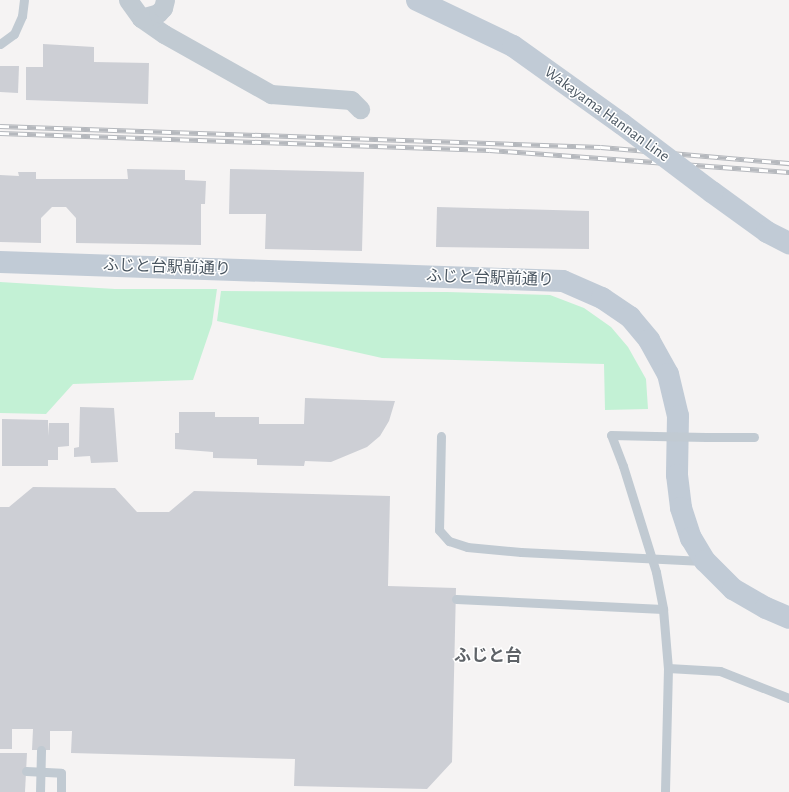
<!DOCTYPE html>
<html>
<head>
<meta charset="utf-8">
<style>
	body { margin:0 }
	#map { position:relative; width:789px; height:792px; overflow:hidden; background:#f5f3f3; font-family:"Alegreya Sans","Noto Sans JP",sans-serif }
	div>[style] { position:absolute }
	.green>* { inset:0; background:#c3f1d5 }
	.building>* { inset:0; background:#cdcfd5 }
	.lane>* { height:9px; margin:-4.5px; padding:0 4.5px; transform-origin:4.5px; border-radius:4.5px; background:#c1cad2 }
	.street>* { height:19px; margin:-9.5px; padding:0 9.5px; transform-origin:9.5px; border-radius:9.5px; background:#c1cad2 }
	.secondary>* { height:22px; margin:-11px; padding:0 11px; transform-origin:11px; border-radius:11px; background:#c1cbd6 }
	.rail>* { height:4.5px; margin-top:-2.25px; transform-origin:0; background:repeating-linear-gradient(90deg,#fff 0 9px,#b5b8bd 0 18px); box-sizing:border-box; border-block:1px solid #b5b8bd }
	.lane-bridge>* { height:9px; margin:-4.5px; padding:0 4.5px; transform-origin:4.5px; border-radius:4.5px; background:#c1cad2 }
	.secondary-bridge>* { height:22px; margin:-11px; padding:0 11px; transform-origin:11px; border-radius:11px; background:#c1cbd6 }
	span { translate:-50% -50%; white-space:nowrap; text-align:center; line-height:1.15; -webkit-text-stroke:3px #fff; paint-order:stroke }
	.street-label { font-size:16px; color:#4a5661 }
	.neighbourhood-label { font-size:17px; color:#5f6368; font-weight:700 }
</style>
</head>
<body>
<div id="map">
	<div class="green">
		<div style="clip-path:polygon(0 282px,115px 289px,217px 289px,212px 324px,193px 380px,73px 384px,46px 414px,0 413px)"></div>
		<div style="clip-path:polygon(221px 291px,447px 292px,550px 295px,584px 308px,611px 327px,628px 347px,646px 379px,648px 409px,605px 410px,604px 364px,382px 358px,217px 321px)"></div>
	</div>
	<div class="building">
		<div style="clip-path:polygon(43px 44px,94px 47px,94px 62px,149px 63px,148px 104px,26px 100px,26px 67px,43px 67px)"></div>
		<div style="clip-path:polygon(0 66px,19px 66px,18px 93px,0 92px)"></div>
		<div style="clip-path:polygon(127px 169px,185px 170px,185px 180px,206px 181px,205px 204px,201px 204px,201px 245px,76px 243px,76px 218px,66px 207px,52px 207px,41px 218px,41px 243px,0 242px,0 175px,19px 176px,18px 172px,36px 172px,36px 179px,128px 179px)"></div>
		<div style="clip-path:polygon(230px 169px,364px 172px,362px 251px,265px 249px,266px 214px,229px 214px)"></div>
		<div style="clip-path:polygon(437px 207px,589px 211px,589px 249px,436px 247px)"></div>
		<div style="clip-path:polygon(305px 398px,395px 401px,389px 421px,380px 436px,367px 447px,331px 462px,305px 461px,304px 466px,257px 465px,257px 459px,213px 458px,213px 452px,175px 449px,175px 433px,179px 433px,179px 412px,215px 412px,215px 417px,259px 417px,259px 424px,304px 424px)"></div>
		<div style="clip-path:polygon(80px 407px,114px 408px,118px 462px,91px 463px,90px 456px,74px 457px,74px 448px,79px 447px)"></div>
		<div style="clip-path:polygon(2px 419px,48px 420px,48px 436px,49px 423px,69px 423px,69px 446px,58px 447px,58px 460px,48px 460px,48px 466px,2px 466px)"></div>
		<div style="clip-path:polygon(33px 487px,115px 488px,137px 512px,169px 512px,194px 491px,390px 496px,388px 586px,456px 588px,452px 762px,427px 789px,294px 786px,295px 759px,71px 753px,72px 731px,50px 731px,50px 750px,32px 750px,33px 729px,12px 729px,12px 749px,0 749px,0 507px,9px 507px)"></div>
		<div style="clip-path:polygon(0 753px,27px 753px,25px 792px,0 792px)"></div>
	</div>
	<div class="lane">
		<div style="left:0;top:44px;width:17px;rotate:-36deg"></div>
		<div style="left:14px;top:34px;width:20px;rotate:-66deg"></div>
		<div style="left:22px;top:16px;width:16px;rotate:-83deg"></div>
		<div style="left:441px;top:436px;width:94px;rotate:91.2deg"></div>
		<div style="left:439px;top:530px;width:15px;rotate:48deg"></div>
		<div style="left:449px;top:541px;width:19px;rotate:18deg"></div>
		<div style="left:467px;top:547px;width:54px;rotate:5.3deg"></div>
		<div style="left:521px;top:552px;width:182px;rotate:2.8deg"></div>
		<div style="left:706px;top:437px;width:48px"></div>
		<div style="left:623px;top:466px;width:33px;rotate:-111deg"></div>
		<div style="left:611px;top:435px;width:44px;rotate:1.3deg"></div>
		<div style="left:656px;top:572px;width:38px;rotate:79deg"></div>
		<div style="left:663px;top:609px;width:59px;rotate:85.2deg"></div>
		<div style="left:668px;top:668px;width:124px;rotate:91.4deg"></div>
		<div style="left:456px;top:599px;width:207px;rotate:2.8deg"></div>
		<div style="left:668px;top:668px;width:52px;rotate:3.3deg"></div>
		<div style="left:720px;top:671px;width:74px;rotate:21.4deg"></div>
		<div style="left:26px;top:771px;width:35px;rotate:3deg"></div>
		<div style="left:61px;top:773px;width:19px;rotate:90deg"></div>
	</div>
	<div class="street">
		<div style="left:128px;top:0;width:22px;rotate:54deg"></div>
		<div style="left:141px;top:18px;width:28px;rotate:35deg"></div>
		<div style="left:164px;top:34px;width:123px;rotate:29.3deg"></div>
		<div style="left:271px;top:94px;width:80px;rotate:4.3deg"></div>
		<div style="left:351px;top:100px;width:13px;rotate:45deg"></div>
		<div style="left:141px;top:18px;width:18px;rotate:-16deg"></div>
		<div style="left:158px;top:13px;width:7px;rotate:-45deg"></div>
		<div style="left:163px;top:8px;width:8px;rotate:-76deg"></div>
	</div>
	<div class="secondary">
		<div style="left:417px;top:0;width:106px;rotate:25.6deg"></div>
		<div style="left:513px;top:46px;width:134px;rotate:35.6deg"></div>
		<div style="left:712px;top:192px;width:68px;rotate:36deg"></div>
		<div style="left:767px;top:232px;width:25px;rotate:27deg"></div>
		<div style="left:0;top:262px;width:563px;rotate:1.93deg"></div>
		<div style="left:563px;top:281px;width:43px;rotate:23.6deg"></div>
		<div style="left:602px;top:298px;width:34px;rotate:34deg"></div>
		<div style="left:630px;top:317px;width:30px;rotate:50deg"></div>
		<div style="left:649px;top:340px;width:39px;rotate:61deg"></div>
		<div style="left:668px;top:374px;width:43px;rotate:76.6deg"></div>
		<div style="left:678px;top:416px;width:59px;rotate:91deg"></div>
		<div style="left:677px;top:475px;width:33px;rotate:83deg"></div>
		<div style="left:681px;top:508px;width:32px;rotate:72deg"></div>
		<div style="left:691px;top:538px;width:27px;rotate:59deg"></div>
		<div style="left:705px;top:561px;width:40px;rotate:45deg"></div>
		<div style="left:733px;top:589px;width:38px;rotate:30deg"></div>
		<div style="left:766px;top:608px;width:25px;rotate:23deg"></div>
	</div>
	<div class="rail">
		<div style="left:0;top:126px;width:601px;rotate:2deg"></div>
		<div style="left:601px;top:147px;width:189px;rotate:4.9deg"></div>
		<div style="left:0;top:133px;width:490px;rotate:2deg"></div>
		<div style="left:490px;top:150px;width:300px;rotate:4.2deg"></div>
	</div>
	<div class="lane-bridge">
		<div style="left:655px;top:436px;width:51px;rotate:1.1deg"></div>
		<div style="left:623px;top:466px;width:111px;rotate:72.7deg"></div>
		<div style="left:40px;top:792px;width:42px;rotate:-88.6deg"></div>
	</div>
	<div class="secondary-bridge">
		<div style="left:622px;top:124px;width:113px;rotate:37.1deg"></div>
	</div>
	<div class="street-label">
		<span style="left:607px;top:114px;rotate:36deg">Wakayama Hannan Line</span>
		<span style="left:167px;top:267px;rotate:2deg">ふじと台駅前通り</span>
		<span style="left:490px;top:278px;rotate:2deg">ふじと台駅前通り</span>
	</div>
	<div class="neighbourhood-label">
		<span style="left:488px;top:656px">ふじと台</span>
	</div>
</div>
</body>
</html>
